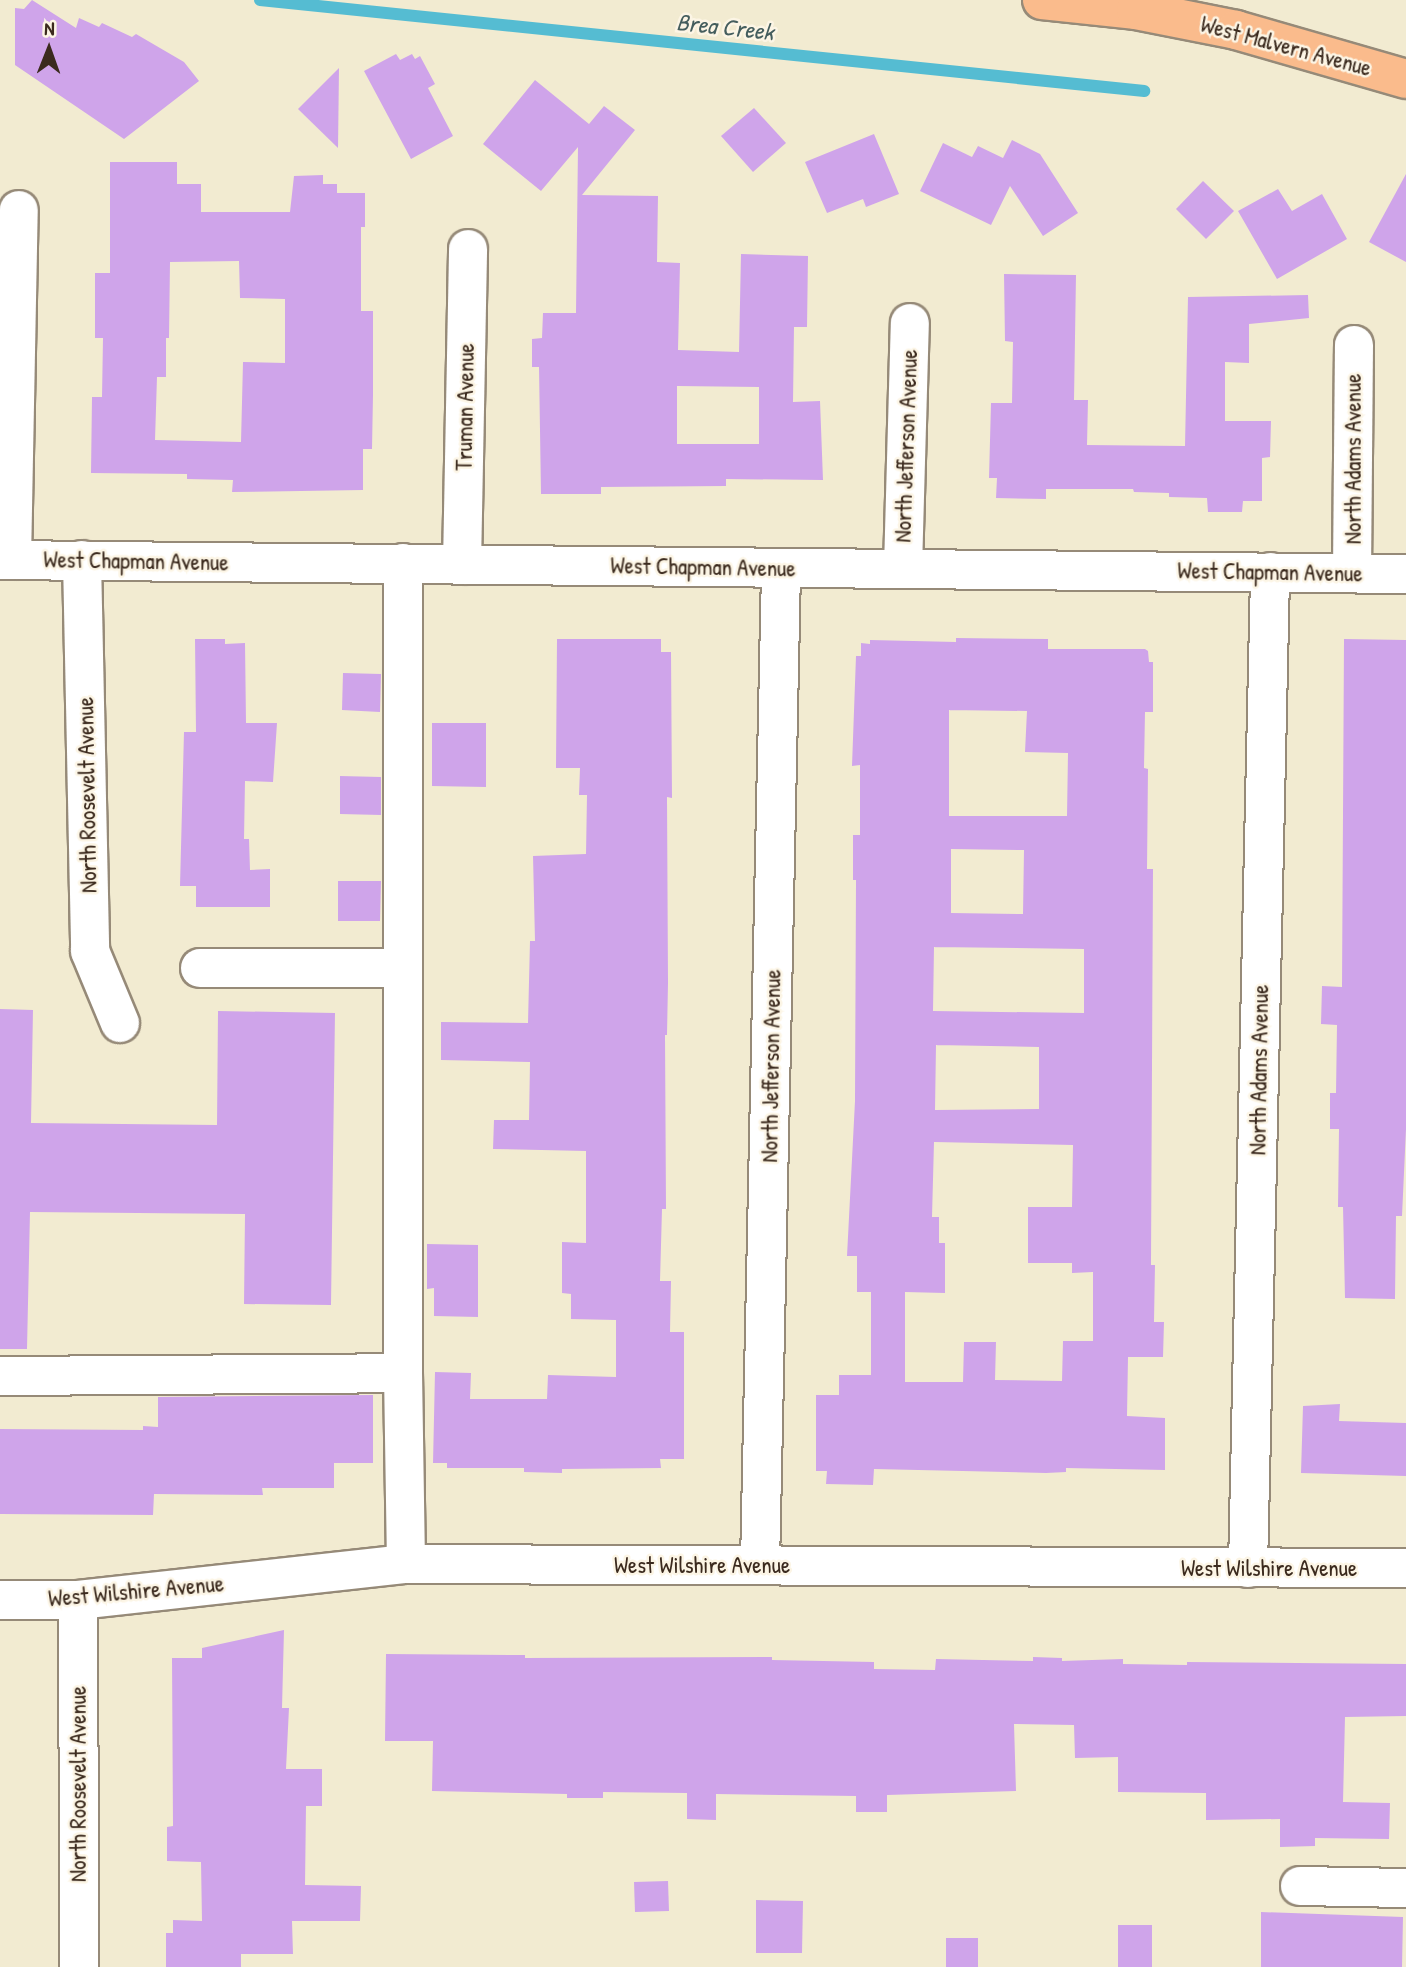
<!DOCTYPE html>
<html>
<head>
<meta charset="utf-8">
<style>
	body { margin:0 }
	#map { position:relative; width:1406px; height:1967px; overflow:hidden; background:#f2ebd1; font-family:"Patrick Hand",sans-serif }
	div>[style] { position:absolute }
	.stream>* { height:12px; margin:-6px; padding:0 6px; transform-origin:6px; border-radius:6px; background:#55bcd2 }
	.building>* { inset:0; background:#cfa4ea }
	.roads { filter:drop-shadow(2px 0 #968a78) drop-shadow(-2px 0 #968a78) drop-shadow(0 2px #968a78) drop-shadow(0 -2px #968a78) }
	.minor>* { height:38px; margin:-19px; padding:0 19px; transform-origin:19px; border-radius:19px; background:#fff }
	.major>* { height:38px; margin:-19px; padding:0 19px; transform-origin:19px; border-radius:19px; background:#fabb8c }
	span { translate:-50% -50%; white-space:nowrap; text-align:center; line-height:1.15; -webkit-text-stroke:5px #fcf5e5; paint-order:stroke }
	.street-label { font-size:23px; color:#3b2a1e }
	.water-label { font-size:24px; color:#445d5d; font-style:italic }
	.north { position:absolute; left:14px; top:14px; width:70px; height:70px; -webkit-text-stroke:5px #fcf5e5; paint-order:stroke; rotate:1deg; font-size:19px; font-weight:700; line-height:28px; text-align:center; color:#3b2a1e }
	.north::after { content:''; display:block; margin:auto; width:24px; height:32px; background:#3b2a1e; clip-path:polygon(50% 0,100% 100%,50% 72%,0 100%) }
</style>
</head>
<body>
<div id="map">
	<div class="stream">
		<div style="left:260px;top:0;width:889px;rotate:5.88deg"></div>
	</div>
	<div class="building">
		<div style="clip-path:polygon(32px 0,76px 28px,79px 18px,99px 27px,102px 23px,132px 37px,136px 34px,184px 62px,199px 81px,124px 139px,15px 65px,15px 8px,24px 9px)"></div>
		<div style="clip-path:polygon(396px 54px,400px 60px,412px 54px,415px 59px,420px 56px,435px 84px,428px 88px,453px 136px,411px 159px,364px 71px)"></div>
		<div style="clip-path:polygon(339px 68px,338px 148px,298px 109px)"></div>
		<div style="clip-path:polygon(evenodd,535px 80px,589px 124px,604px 106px,635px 130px,582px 195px,658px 196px,657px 262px,680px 263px,678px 350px,739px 352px,741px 254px,808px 256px,807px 327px,794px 327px,793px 402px,820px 401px,823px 480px,726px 479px,726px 486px,601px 487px,601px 494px,541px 494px,539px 367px,532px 367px,532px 339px,542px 338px,543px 313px,576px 313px,578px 147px,541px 191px,483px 144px,535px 80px,677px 386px,759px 387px,759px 444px,677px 444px,677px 386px)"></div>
		<div style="clip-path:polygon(754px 108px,786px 143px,753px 172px,721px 136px)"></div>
		<div style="clip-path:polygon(874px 134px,899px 194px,866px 207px,863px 199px,827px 213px,805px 162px)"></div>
		<div style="clip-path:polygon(1012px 140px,1040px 154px,1078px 213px,1043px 236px,1010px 186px,991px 225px,920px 191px,943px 143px,972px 157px,978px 146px,1003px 158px)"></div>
		<div style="clip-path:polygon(evenodd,110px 162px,177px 162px,177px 184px,201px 184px,201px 212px,290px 212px,294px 176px,323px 175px,323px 184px,337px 184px,337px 193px,365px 193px,365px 227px,361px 227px,361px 311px,373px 311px,373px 395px,372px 449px,363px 449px,363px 490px,232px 492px,233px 480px,187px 479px,187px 474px,91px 473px,92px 397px,102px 397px,103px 338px,95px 338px,95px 273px,110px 273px,110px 162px,239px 261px,240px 298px,285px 299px,285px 363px,243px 362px,241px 442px,155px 440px,157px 377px,166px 377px,166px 338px,169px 338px,170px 262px,239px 261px)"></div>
		<div style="clip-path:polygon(1406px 174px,1406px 262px,1369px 242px)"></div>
		<div style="clip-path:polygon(1203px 181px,1234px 211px,1206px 239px,1176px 209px)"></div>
		<div style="clip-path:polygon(1278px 189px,1292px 211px,1322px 194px,1347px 239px,1277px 279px,1238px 211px)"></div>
		<div style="clip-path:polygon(1004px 274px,1076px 275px,1074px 400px,1088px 400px,1087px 445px,1185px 446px,1188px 297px,1308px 295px,1309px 318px,1249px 324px,1249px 363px,1225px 362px,1225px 421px,1271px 421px,1270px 457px,1262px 458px,1262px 501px,1243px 501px,1242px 512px,1208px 512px,1207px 498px,1169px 497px,1169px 493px,1134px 492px,1133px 489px,1046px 489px,1046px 499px,996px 498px,997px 478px,989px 478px,991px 403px,1012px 403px,1013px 342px,1005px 341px)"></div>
		<div style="clip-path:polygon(evenodd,956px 638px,1048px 639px,1048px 649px,1145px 649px,1148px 651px,1149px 662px,1153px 662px,1153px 712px,1145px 712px,1144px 768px,1148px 769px,1147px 869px,1153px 869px,1151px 1265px,1155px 1265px,1154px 1322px,1164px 1322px,1163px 1357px,1128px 1357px,1127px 1416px,1165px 1418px,1165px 1470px,1066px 1468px,1066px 1472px,1046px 1473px,874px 1469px,873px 1485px,826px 1484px,827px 1471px,816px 1471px,816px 1395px,839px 1395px,839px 1375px,871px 1375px,871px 1292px,857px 1292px,857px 1256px,847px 1256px,855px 1101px,856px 880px,853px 880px,853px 835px,860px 835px,860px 765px,852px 766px,856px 656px,861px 656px,861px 643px,870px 644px,870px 640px,956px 642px,956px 638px,949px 710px,1027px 711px,1025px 752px,1068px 753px,1067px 816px,949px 816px,949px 710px,956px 638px,951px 849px,1024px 850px,1023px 914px,951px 913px,951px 849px,956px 638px,934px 947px,1084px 949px,1084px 1013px,933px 1011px,934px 947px,956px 638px,936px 1045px,1039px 1047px,1039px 1109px,935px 1110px,936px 1045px,956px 638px,934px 1142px,1073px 1145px,1072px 1207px,1028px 1207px,1028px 1263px,1072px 1263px,1072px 1273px,1093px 1272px,1093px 1341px,1063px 1341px,1062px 1381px,995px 1380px,996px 1342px,964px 1342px,963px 1382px,905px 1382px,905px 1292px,945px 1293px,945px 1243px,939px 1243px,939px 1217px,932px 1217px,934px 1142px)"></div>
		<div style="clip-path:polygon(195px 639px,225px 639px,225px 644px,245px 643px,246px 723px,277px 723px,273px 782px,245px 781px,244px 839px,249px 839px,250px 870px,270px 869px,270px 907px,196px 907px,196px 886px,180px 886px,184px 732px,196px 732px)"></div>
		<div style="clip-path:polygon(557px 639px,661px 639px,661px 652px,671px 652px,672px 798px,667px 797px,668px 983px,667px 1035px,665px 1035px,666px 1209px,662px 1209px,660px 1281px,671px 1281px,670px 1332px,684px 1332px,684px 1459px,660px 1459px,661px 1468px,562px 1469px,562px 1473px,524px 1472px,524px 1468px,447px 1468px,447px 1463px,433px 1463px,435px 1372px,471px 1373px,470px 1399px,547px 1399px,548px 1375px,616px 1377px,616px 1320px,571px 1319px,571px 1294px,562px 1293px,562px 1242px,586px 1243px,586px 1151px,493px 1149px,494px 1120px,529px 1120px,530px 1062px,441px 1060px,441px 1022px,528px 1023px,530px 941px,535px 941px,533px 856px,586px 854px,587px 795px,579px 795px,580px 768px,556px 768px)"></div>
		<div style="clip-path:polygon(1344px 639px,1406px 640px,1406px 1129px,1402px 1216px,1396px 1216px,1395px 1299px,1345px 1298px,1343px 1207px,1338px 1207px,1339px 1129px,1330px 1129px,1330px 1093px,1336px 1093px,1337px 1025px,1321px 1024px,1322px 986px,1342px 987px)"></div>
		<div style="clip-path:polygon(343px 673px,381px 674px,380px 712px,342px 710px)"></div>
		<div style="clip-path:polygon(432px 723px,486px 723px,486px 787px,432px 786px)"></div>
		<div style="clip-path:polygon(340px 776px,381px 777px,381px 815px,340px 814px)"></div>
		<div style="clip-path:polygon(338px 881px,381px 881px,380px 921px,338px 921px)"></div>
		<div style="clip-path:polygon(0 1009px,33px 1010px,31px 1123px,217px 1125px,218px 1011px,335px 1013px,331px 1305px,244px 1304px,245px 1214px,30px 1212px,27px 1349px,0 1349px)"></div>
		<div style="clip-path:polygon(427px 1244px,478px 1245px,478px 1317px,434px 1316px,434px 1288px,427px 1289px)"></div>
		<div style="clip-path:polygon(373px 1395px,373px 1463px,334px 1463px,334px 1488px,262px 1488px,263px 1495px,154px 1494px,153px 1515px,0 1514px,0 1429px,143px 1430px,143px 1426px,158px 1427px,158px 1397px)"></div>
		<div style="clip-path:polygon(1340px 1404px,1339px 1421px,1406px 1423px,1406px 1476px,1301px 1473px,1303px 1406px)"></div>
		<div style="clip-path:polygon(284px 1630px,282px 1708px,289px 1708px,286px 1769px,322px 1769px,322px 1806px,306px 1806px,305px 1885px,361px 1886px,360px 1921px,292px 1921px,293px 1954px,241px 1954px,241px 1967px,166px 1967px,166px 1933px,173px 1933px,173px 1920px,202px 1921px,201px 1862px,167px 1861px,167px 1827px,173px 1826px,172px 1658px,202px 1658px,202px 1648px)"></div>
		<div style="clip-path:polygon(386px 1654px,525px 1655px,525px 1658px,772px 1657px,772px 1660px,874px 1662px,874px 1669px,935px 1670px,936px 1659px,1033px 1661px,1033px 1657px,1062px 1658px,1062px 1661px,1123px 1659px,1123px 1664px,1187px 1665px,1187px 1662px,1406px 1664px,1406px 1716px,1345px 1717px,1343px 1802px,1390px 1803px,1389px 1839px,1315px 1838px,1315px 1846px,1280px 1847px,1280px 1819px,1206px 1820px,1206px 1793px,1118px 1792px,1118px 1757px,1075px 1758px,1074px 1725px,1014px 1724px,1016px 1791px,887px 1795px,887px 1812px,856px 1812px,856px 1796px,716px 1794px,716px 1820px,687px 1819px,687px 1793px,603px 1792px,603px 1798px,567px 1798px,567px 1794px,432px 1791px,433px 1741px,385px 1741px)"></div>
		<div style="clip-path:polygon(668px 1881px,669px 1911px,635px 1912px,634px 1882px)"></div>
		<div style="clip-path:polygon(756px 1900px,803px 1901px,802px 1953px,756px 1953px)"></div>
		<div style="clip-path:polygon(1261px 1912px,1403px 1917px,1402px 1967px,1261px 1967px)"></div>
		<div style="clip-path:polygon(1118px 1925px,1152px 1925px,1152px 1967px,1118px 1967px)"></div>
		<div style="clip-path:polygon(946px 1938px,978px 1938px,978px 1967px,946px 1967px)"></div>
	</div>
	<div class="roads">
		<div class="minor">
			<div style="left:0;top:560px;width:1406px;rotate:0.57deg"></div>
			<div style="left:12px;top:560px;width:350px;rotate:-88.9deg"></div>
			<div style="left:82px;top:560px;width:391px;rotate:88.8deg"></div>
			<div style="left:90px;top:951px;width:78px;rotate:67.4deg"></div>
			<div style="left:403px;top:563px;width:810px;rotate:90deg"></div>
			<div style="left:403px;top:1373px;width:191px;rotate:89.1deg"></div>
			<div style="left:462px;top:565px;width:316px;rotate:-88.9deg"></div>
			<div style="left:903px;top:568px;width:245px;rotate:-88.4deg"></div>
			<div style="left:1352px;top:573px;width:228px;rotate:-89.5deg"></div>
			<div style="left:200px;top:968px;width:203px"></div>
			<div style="left:0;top:1376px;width:403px;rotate:-0.4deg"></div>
			<div style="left:760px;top:1565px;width:997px;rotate:-88.79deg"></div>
			<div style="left:1248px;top:1568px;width:996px;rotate:-88.73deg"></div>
			<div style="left:0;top:1600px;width:78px"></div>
			<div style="left:78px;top:1600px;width:330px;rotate:-6.3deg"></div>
			<div style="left:406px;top:1564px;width:1000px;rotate:0.23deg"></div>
			<div style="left:78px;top:1600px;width:367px;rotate:89.8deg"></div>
			<div style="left:1300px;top:1886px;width:106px;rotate:1.1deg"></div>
		</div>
		<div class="major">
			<div style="left:1042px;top:0;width:95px;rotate:6.1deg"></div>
			<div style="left:1136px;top:10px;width:102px;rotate:11.3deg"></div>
			<div style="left:1236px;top:30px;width:177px;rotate:16.1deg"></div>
		</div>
	</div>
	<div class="street-label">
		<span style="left:1286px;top:46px;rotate:15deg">West Malvern Avenue</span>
		<span style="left:465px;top:407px;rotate:-89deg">Truman Avenue</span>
		<span style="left:906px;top:446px;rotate:-88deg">North Jefferson Avenue</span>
		<span style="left:1353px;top:459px;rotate:-90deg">North Adams Avenue</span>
		<span style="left:136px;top:561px;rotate:1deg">West Chapman Avenue</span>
		<span style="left:703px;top:567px;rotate:1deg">West Chapman Avenue</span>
		<span style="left:1270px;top:572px;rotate:1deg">West Chapman Avenue</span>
		<span style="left:87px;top:795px;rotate:-91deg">North Roosevelt Avenue</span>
		<span style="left:771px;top:1066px;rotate:-89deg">North Jefferson Avenue</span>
		<span style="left:1259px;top:1070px;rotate:-89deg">North Adams Avenue</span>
		<span style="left:702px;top:1565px">West Wilshire Avenue</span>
		<span style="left:1269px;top:1568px">West Wilshire Avenue</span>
		<span style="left:136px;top:1591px;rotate:-5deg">West Wilshire Avenue</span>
		<span style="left:78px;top:1784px;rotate:-90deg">North Roosevelt Avenue</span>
	</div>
	<div class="water-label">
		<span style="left:725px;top:27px;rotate:6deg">Brea Creek</span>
	</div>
	<div class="north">N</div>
</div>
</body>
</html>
